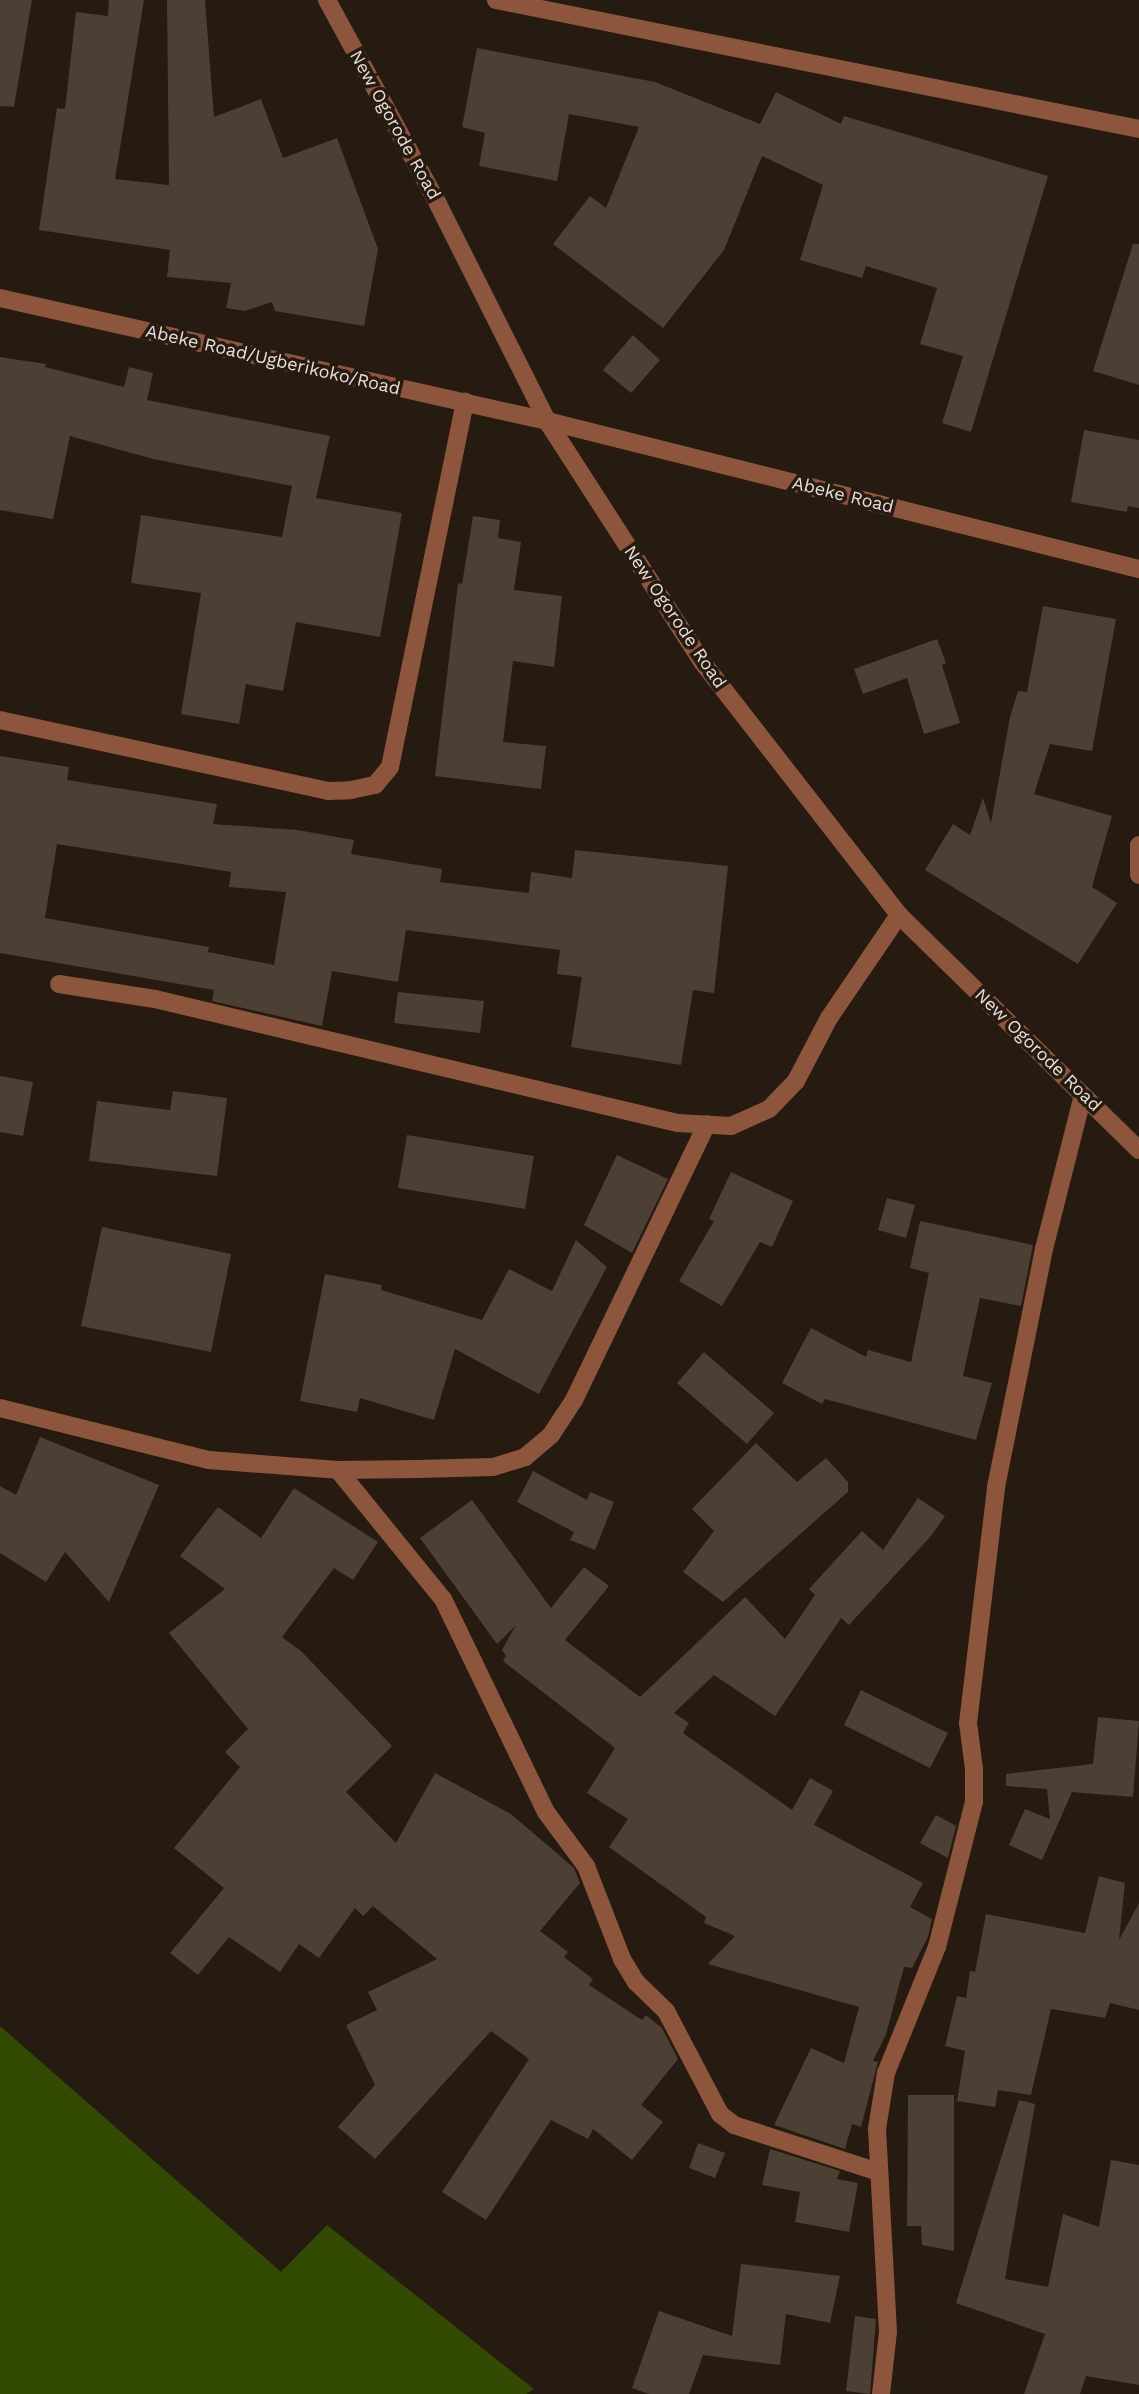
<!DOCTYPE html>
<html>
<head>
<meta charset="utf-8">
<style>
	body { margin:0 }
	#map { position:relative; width:1139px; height:2394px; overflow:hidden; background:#261b11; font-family:"Work Sans",sans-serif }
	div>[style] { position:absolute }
	.green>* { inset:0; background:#324b01 }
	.building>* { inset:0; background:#4c3f34 }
	.minor>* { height:18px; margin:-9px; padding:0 9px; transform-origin:9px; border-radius:9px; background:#8d553b }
	.tertiary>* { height:18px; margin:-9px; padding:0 9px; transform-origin:9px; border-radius:9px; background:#8d553b }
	span { translate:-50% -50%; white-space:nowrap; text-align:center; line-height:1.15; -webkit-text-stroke:7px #261b11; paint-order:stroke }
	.street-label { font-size:18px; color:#e7dfd8 }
</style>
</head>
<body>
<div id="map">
	<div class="green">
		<div style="clip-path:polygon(0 2026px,281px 2272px,327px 2225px,534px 2389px,526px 2394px,0 2394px)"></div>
	</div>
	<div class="building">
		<div style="clip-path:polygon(0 0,32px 0,14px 107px,0 106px)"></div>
		<div style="clip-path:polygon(109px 0,144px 0,115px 179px,169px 185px,167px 0,205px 0,214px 117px,261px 99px,283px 158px,337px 138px,378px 249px,364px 326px,275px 311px,272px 302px,245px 311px,226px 308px,231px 283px,167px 277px,170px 250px,39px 230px,57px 108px,65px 109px,76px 12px,108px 16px)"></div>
		<div style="clip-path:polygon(477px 48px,655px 82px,760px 124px,776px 92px,841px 124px,844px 116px,1048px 176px,971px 432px,942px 423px,963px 356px,920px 344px,937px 288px,866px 266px,862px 278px,800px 260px,823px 185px,762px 156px,724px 250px,663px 328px,553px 244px,590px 196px,606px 208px,639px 127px,569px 114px,557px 181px,479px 166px,485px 133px,462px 127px)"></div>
		<div style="clip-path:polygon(1133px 244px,1139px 244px,1139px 385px,1093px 371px)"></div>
		<div style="clip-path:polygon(633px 335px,660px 360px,631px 393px,603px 370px)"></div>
		<div style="clip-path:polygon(0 357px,46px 364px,45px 367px,124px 387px,129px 367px,153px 373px,147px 400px,330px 436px,316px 498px,402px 513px,380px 637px,296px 622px,283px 691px,246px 684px,239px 724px,181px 714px,201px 593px,131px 583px,141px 515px,282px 537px,292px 486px,153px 459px,70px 436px,53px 519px,0 510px)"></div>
		<div style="clip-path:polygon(1084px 430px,1139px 440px,1139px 508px,1128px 506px,1127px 512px,1071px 502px)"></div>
		<div style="clip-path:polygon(473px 516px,500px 520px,498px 538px,521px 542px,514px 590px,562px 596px,554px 667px,513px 661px,503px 742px,546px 746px,541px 789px,435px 776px,458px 583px,462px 584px)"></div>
		<div style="clip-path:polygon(1043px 606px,1116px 619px,1092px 751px,1050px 744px,1034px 794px,1112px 816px,1092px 887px,1117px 903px,1078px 964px,925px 870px,953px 824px,970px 835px,983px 798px,991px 823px,1010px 717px,1018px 691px,1027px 692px)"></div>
		<div style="clip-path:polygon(937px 639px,946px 663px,942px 665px,960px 723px,924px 734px,907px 678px,863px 694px,854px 669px)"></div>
		<div style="clip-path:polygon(evenodd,0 756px,69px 767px,67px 780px,217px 804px,213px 824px,297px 830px,354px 840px,351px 854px,442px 869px,440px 882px,529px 893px,531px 872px,572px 878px,575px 850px,728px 866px,714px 993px,693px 990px,681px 1065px,571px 1047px,582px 977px,557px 974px,560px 950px,406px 930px,398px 982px,332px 971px,322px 1026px,212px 1001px,214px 990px,0 953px,0 756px,57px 844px,231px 872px,229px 887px,286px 892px,274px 965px,208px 952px,209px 947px,45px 918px,57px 844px)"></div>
		<div style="clip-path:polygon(398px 992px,484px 1001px,480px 1033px,394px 1023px)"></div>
		<div style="clip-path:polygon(0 1076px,33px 1082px,23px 1136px,0 1132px)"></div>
		<div style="clip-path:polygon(173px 1091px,227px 1098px,217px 1176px,89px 1161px,97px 1101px,170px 1110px)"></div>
		<div style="clip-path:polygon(407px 1135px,534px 1156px,525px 1209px,398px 1188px)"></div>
		<div style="clip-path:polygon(617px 1155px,668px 1179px,632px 1253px,584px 1225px)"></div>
		<div style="clip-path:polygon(731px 1172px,793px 1201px,772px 1247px,760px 1242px,722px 1306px,679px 1281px,714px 1221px,709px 1219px)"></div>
		<div style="clip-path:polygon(887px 1198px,915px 1205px,906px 1238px,878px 1230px)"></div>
		<div style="clip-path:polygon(920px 1221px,1033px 1245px,1021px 1306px,980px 1298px,963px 1376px,992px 1383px,976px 1440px,825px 1399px,822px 1404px,782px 1383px,811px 1328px,866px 1357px,868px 1350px,911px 1362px,929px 1273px,910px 1268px)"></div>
		<div style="clip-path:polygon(102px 1227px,231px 1254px,211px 1352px,81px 1326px)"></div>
		<div style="clip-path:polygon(576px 1240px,607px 1267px,539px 1394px,455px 1349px,434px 1420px,360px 1398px,357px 1412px,300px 1401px,325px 1274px,382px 1285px,381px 1290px,482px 1320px,509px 1269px,552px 1291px)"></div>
		<div style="clip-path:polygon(704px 1352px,774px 1413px,747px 1444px,677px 1383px)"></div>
		<div style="clip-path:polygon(40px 1437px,159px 1485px,109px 1602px,65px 1552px,46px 1582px,0 1553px,0 1486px,16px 1495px)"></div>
		<div style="clip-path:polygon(756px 1443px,797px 1482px,826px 1458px,848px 1482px,848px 1492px,723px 1602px,683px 1572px,714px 1531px,692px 1509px)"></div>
		<div style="clip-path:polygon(533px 1471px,587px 1500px,590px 1492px,614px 1502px,595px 1550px,570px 1540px,574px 1532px,517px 1502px)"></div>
		<div style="clip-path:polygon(294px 1488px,378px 1542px,353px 1580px,334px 1568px,282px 1637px,301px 1651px,392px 1746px,346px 1792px,396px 1843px,435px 1773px,511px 1814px,574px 1868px,580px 1883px,540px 1931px,568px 1952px,564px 1957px,593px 1979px,589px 1985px,642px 2020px,646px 2015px,662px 2028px,678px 2059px,641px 2105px,663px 2122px,632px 2160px,593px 2129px,588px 2139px,551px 2120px,486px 2220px,442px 2192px,529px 2059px,491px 2031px,375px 2159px,338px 2127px,375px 2085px,346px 2025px,377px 2010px,368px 1992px,437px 1959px,373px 1906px,363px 1916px,355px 1908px,319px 1958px,299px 1944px,280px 1972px,229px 1937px,198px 1975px,170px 1953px,224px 1888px,174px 1848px,240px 1767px,225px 1752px,248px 1729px,169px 1633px,225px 1589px,180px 1556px,218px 1507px,261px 1538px)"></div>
		<div style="clip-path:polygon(918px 1498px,945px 1516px,931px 1536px,849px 1625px,841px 1618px,775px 1716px,714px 1675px,674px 1713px,689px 1723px,683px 1733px,792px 1810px,810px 1778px,833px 1791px,814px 1825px,923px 1883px,910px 1907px,932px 1919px,928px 1937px,912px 1968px,904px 1967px,886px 2034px,873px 2061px,878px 2062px,861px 2127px,852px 2124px,845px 2149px,774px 2125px,811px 2048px,844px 2063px,859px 2007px,708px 1964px,735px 1936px,704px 1923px,706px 1917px,609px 1847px,628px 1819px,587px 1793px,615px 1748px,503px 1661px,506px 1656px,502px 1650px,516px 1625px,497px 1644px,420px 1538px,472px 1500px,551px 1608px,584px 1567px,609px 1586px,565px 1640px,640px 1697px,745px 1597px,785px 1639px,815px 1595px,809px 1589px,862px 1531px,883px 1550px)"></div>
		<div style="clip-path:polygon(861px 1690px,948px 1733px,930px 1768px,844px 1725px)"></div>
		<div style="clip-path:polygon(1098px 1717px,1139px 1721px,1133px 1797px,1072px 1792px,1042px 1860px,1009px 1845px,1025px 1809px,1050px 1819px,1047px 1789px,1006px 1786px,1006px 1774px,1093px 1764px)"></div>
		<div style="clip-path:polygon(936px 1815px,956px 1826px,948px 1858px,920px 1843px)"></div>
		<div style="clip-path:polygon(1099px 1876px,1125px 1883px,1119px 1940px,1139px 1903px,1139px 2010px,1110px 2003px,1105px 2018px,1051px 2009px,1031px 2095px,998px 2090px,995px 2107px,957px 2101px,965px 2051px,945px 2046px,957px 1996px,966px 1998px,970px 1971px,975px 1972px,986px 1914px,1085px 1933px)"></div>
		<div style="clip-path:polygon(908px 2095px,954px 2095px,954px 2251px,922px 2245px,921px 2226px,907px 2226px)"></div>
		<div style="clip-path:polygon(1019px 2100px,1035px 2104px,1005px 2279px,1048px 2287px,1063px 2214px,1099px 2227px,1111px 2160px,1139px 2165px,1139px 2385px,1086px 2376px,1080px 2394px,1024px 2394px,1045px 2334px,956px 2303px)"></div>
		<div style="clip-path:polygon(698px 2143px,725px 2153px,715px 2178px,689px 2168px)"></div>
		<div style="clip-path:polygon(770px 2149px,840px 2171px,837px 2179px,858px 2183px,849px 2232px,795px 2222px,800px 2192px,762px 2185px)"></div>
		<div style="clip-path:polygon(741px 2264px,840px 2276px,830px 2323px,786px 2314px,780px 2365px,703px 2355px,689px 2394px,649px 2394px,632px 2388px,659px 2311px,732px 2336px)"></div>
		<div style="clip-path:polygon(855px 2316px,876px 2319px,870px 2394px,846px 2391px)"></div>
	</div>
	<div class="minor">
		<div style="left:496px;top:0;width:656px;rotate:11.34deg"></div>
		<div style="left:547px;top:421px;width:610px;rotate:14.04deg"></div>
		<div style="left:0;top:720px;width:336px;rotate:12.2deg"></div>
		<div style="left:328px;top:791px;width:23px;rotate:-2deg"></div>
		<div style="left:351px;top:790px;width:25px;rotate:-12deg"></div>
		<div style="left:375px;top:785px;width:23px;rotate:-50deg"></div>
		<div style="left:390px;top:767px;width:373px;rotate:-78.4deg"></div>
		<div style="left:1139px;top:845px;width:30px;rotate:90deg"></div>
		<div style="left:59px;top:984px;width:97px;rotate:8.9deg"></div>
		<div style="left:155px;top:999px;width:537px;rotate:13.34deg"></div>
		<div style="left:678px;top:1123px;width:53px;rotate:3.2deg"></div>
		<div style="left:731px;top:1126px;width:42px;rotate:-24.1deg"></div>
		<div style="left:769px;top:1109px;width:39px;rotate:-46deg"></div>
		<div style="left:796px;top:1081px;width:71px;rotate:-62.4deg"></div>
		<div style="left:829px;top:1018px;width:125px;rotate:-55.8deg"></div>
		<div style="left:0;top:1408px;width:215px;rotate:14deg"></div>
		<div style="left:209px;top:1460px;width:129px;rotate:4.4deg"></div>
		<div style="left:338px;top:1470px;width:80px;rotate:-0.7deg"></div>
		<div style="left:418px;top:1469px;width:75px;rotate:-1.5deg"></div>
		<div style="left:493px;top:1467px;width:34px;rotate:-17deg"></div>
		<div style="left:525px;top:1457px;width:34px;rotate:-40deg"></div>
		<div style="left:551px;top:1435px;width:42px;rotate:-56.7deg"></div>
		<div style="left:574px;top:1400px;width:306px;rotate:-64.3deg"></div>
		<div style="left:338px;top:1470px;width:166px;rotate:50.9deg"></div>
		<div style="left:443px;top:1599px;width:237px;rotate:64.2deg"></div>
		<div style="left:546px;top:1812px;width:67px;rotate:53.5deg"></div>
		<div style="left:586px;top:1866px;width:100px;rotate:68.8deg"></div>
		<div style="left:622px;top:1959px;width:27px;rotate:59deg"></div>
		<div style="left:636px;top:1982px;width:42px;rotate:44deg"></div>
		<div style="left:666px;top:2011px;width:116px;rotate:62.3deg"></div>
		<div style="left:720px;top:2114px;width:18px;rotate:38deg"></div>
		<div style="left:734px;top:2125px;width:152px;rotate:18deg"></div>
		<div style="left:881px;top:2394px;width:62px;rotate:-83.6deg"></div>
		<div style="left:888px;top:2332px;width:203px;rotate:-93.1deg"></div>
		<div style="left:877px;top:2129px;width:57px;rotate:-80.9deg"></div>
		<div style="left:886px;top:2073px;width:136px;rotate:-68deg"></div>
		<div style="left:937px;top:1947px;width:150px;rotate:-75.7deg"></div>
		<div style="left:974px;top:1802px;width:33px;rotate:-90deg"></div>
		<div style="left:974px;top:1769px;width:46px;rotate:-97.4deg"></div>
		<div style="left:968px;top:1723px;width:238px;rotate:-83.2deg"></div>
		<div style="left:996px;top:1487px;width:243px;rotate:-78.6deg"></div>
		<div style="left:1044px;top:1249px;width:159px;rotate:-75.8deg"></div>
	</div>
	<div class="tertiary">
		<div style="left:327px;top:0;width:232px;rotate:61.4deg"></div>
		<div style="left:438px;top:204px;width:243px;rotate:63.3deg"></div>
		<div style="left:547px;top:421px;width:288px;rotate:57.2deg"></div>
		<div style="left:703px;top:663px;width:319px;rotate:52.1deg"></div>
		<div style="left:899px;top:915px;width:336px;rotate:44.4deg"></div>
		<div style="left:0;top:298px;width:561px;rotate:12.67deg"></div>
	</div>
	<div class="street-label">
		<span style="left:395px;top:125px;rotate:61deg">New Ogorode Road</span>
		<span style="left:273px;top:360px;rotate:13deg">Abeke Road/Ugberikoko/Road</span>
		<span style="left:843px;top:495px;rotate:14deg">Abeke Road</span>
		<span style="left:675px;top:617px;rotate:56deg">New Ogorode Road</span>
		<span style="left:1038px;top:1050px;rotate:44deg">New Ogorode Road</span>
	</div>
</div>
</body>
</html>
